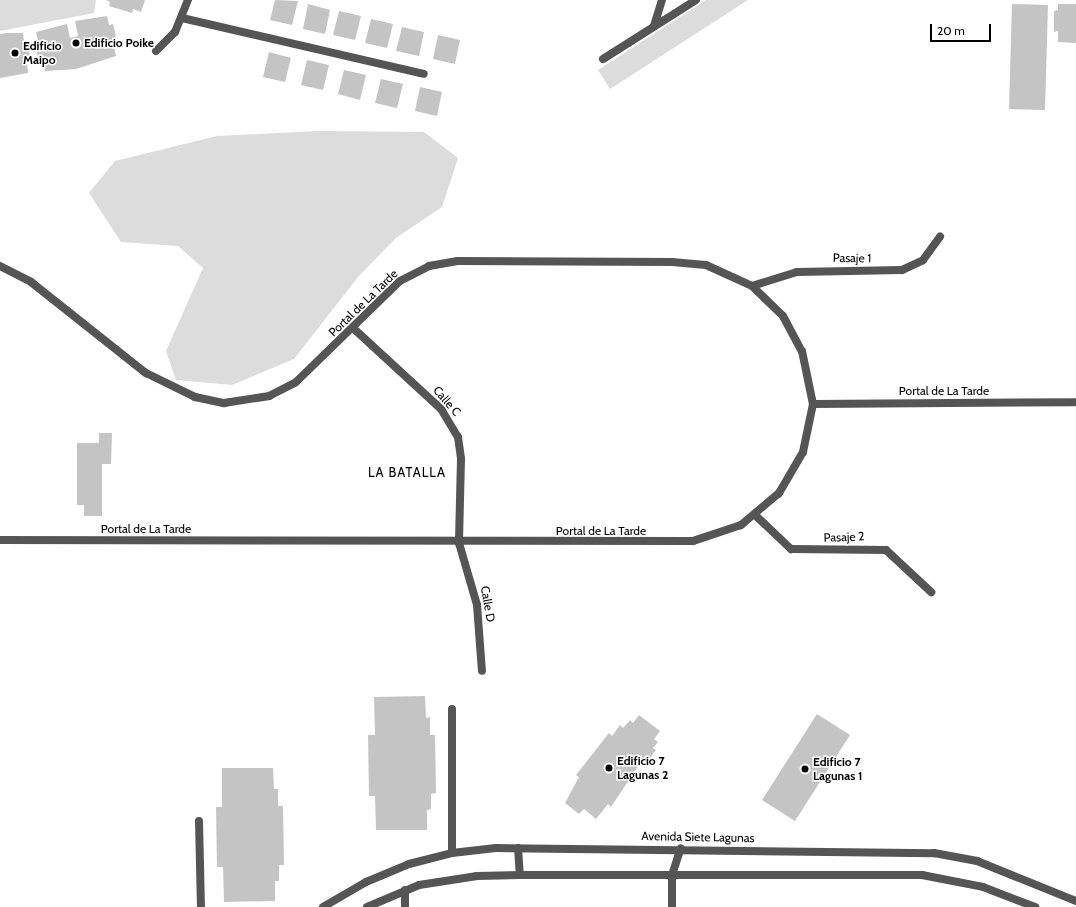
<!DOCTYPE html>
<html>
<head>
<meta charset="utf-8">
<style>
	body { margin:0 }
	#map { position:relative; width:1076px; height:907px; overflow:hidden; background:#fff; font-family:Cabin,sans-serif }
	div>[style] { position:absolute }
	.green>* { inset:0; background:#dcdcdc }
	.building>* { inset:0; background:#c4c4c4 }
	.service>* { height:8px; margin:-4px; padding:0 4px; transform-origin:4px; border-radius:4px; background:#555 }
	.minor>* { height:8px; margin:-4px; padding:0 4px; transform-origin:4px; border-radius:4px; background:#555 }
	.tertiary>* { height:8px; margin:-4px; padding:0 4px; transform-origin:4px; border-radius:4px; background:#555 }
	.dots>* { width:11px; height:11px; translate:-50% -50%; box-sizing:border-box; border:2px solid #fff; border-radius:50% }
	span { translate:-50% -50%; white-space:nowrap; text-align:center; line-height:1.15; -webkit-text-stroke:3px #fff; paint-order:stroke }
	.poi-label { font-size:12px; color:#000; font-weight:700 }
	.left { translate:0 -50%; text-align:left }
	.street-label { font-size:12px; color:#000 }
	.neighbourhood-label { font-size:13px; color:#000; letter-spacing:1px }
	.scale { position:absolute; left:930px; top:24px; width:61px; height:18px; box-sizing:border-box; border:2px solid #000; border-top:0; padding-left:5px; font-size:12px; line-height:14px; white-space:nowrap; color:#000; -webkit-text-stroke:3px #fff; paint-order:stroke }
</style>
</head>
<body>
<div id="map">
	<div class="green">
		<div style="clip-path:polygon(0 0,96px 0,94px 13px,0 31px)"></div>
		<div style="clip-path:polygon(706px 0,748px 0,610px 89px,598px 70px)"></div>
		<div style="clip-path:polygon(318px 131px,424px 132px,458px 158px,442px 207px,396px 238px,358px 277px,294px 359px,232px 385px,176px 380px,166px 351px,203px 268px,178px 246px,121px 242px,89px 193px,115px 161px,217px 136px)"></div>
	</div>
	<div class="building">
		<div style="clip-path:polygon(106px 0,145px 0,141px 12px,133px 9px,132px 13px,109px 6px,110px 2px)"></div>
		<div style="clip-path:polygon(275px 0,298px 1px,292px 25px,270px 20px)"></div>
		<div style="clip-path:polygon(308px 4px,330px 10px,325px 34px,303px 29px)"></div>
		<div style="clip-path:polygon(1012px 4px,1048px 5px,1045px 110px,1009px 109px)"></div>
		<div style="clip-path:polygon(1058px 4px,1076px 4px,1076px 43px,1058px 42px,1058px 31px,1054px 32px,1054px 11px,1058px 10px)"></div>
		<div style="clip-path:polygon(339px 11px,361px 16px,355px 40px,333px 35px)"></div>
		<div style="clip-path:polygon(107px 16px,109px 25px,113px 24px,118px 46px,114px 47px,116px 56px,76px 69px,45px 71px,43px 62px,39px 63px,34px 40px,38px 40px,36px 32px,67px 24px,70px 38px,78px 36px,75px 21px)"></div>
		<div style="clip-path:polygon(371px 19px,393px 24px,387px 48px,365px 43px)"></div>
		<div style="clip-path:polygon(402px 27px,424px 32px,419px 56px,396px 51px)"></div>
		<div style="clip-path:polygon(7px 33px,23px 33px,24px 42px,28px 41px,31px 64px,27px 64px,28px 73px,0 78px,0 34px)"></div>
		<div style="clip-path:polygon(438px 35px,460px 40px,455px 64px,433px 59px)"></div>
		<div style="clip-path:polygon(269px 52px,291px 58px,285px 82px,263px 77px)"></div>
		<div style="clip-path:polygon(307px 60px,329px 65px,323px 90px,301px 85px)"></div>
		<div style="clip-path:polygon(344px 70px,366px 75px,360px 100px,338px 94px)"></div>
		<div style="clip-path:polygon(381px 79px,403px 84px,397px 108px,375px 103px)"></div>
		<div style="clip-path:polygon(420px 87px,442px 92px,437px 116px,415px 111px)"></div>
		<div style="clip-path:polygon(99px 433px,112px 433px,111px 464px,102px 464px,102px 516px,84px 516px,84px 505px,77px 505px,77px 443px,99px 443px)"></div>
		<div style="clip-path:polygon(425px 696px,426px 718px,430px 717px,430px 735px,435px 735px,436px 793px,431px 794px,431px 809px,427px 810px,427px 830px,376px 830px,375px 796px,369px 796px,368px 735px,375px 735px,374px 697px)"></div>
		<div style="clip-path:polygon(817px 714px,850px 735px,795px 821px,762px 800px)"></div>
		<div style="clip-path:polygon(639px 715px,660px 731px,654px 739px,658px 742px,653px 748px,656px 750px,647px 762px,643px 759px,611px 807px,608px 804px,596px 819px,584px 809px,579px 814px,565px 803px,579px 777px,576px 775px,609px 733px,612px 736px,620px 725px,623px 728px,630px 720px,633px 723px)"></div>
		<div style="clip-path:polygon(222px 768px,273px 768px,274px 789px,278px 789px,278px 806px,283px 806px,284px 865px,279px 865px,279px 881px,275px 881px,275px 901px,224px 902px,223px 867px,217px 867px,216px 807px,222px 807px)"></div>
	</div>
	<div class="service">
		<div style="left:199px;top:821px;width:86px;rotate:88.7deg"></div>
		<div style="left:452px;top:853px;width:144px;rotate:-90deg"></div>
		<div style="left:405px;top:907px;width:17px;rotate:-90deg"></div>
	</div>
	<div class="minor">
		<div style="left:182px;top:18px;width:248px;rotate:13deg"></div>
		<div style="left:654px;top:26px;width:27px;rotate:-73deg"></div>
		<div style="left:156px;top:51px;width:27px;rotate:-45deg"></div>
		<div style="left:175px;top:32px;width:35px;rotate:-68deg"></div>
		<div style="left:603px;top:59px;width:110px;rotate:-32.4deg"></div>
		<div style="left:0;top:266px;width:35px;rotate:27deg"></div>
		<div style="left:31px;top:282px;width:147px;rotate:38.4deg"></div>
		<div style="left:146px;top:373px;width:55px;rotate:26.1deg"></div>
		<div style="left:195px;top:397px;width:30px;rotate:12deg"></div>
		<div style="left:224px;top:403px;width:46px;rotate:-8.8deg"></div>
		<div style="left:269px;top:396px;width:30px;rotate:-27deg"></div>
		<div style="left:296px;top:382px;width:145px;rotate:-44.2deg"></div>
		<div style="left:400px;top:281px;width:33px;rotate:-27deg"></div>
		<div style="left:429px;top:266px;width:29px;rotate:-10deg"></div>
		<div style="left:458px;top:261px;width:214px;rotate:0.3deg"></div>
		<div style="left:672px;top:262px;width:34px;rotate:5deg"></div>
		<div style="left:706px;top:265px;width:51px;rotate:24.5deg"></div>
		<div style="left:752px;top:286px;width:43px;rotate:44.1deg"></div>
		<div style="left:783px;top:316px;width:40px;rotate:62deg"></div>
		<div style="left:802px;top:351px;width:54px;rotate:78.3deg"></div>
		<div style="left:813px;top:404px;width:49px;rotate:101.8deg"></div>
		<div style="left:803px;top:452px;width:48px;rotate:120.3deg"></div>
		<div style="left:779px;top:493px;width:50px;rotate:139.9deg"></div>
		<div style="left:741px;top:525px;width:51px;rotate:161.6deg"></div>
		<div style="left:693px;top:541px;width:693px;rotate:-179.92deg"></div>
		<div style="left:752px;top:286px;width:47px;rotate:-17.3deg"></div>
		<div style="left:797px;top:272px;width:105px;rotate:-1.1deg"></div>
		<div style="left:902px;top:270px;width:23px;rotate:-25deg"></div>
		<div style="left:923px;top:260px;width:29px;rotate:-54deg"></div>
		<div style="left:353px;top:328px;width:120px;rotate:42.6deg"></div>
		<div style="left:441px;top:409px;width:33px;rotate:59deg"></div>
		<div style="left:458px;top:437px;width:22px;rotate:82deg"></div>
		<div style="left:461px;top:459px;width:84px;rotate:91.4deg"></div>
		<div style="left:459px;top:543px;width:65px;rotate:73.8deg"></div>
		<div style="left:477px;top:605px;width:66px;rotate:85.7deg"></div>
		<div style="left:813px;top:404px;width:263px;rotate:-0.4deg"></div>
		<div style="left:755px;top:515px;width:50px;rotate:43.4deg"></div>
		<div style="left:791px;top:549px;width:95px;rotate:0.6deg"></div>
		<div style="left:886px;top:550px;width:62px;rotate:43deg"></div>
		<div style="left:672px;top:907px;width:32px;rotate:-90deg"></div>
		<div style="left:672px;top:875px;width:28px;rotate:-72deg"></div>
	</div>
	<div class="tertiary">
		<div style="left:518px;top:848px;width:27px;rotate:86deg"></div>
		<div style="left:323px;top:907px;width:50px;rotate:-30.2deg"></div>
		<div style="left:366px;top:882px;width:47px;rotate:-22.7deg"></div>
		<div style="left:409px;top:864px;width:44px;rotate:-14.3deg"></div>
		<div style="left:452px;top:853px;width:44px;rotate:-6.5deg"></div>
		<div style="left:496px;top:848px;width:438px;rotate:0.7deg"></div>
		<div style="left:934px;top:853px;width:44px;rotate:10.5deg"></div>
		<div style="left:977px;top:861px;width:107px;rotate:22deg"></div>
		<div style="left:367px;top:907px;width:56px;rotate:-22.9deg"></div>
		<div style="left:419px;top:885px;width:59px;rotate:-8.8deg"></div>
		<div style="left:477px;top:876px;width:43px;rotate:-1.3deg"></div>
		<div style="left:520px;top:875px;width:402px"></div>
		<div style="left:922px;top:875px;width:62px;rotate:11.1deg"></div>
		<div style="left:983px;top:887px;width:56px;rotate:21deg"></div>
	</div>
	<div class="dots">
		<div style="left:76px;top:43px;background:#000"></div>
		<div style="left:15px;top:53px;background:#000"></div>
		<div style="left:609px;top:768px;background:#000"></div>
		<div style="left:805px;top:769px;background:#000"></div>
	</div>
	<div class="poi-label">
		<span class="left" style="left:84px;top:43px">Edificio Poike</span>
		<span class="left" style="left:23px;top:53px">Edificio<br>Maipo</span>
		<span class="left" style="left:617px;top:768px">Edificio 7<br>Lagunas 2</span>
		<span class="left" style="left:813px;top:769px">Edificio 7<br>Lagunas 1</span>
	</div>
	<div class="street-label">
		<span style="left:852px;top:258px;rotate:1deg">Pasaje 1</span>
		<span style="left:363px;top:303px;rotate:-44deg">Portal de La Tarde</span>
		<span style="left:944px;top:391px">Portal de La Tarde</span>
		<span style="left:447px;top:401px;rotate:49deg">Calle C</span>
		<span style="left:146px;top:529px">Portal de La Tarde</span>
		<span style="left:601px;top:531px">Portal de La Tarde</span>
		<span style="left:844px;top:537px;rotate:-2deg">Pasaje 2</span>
		<span style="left:488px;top:604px;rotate:80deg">Calle D</span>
		<span style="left:698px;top:837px;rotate:1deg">Avenida Siete Lagunas</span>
	</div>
	<div class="neighbourhood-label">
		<span style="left:407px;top:472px">LA BATALLA</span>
	</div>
	<div class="scale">20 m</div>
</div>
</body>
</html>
